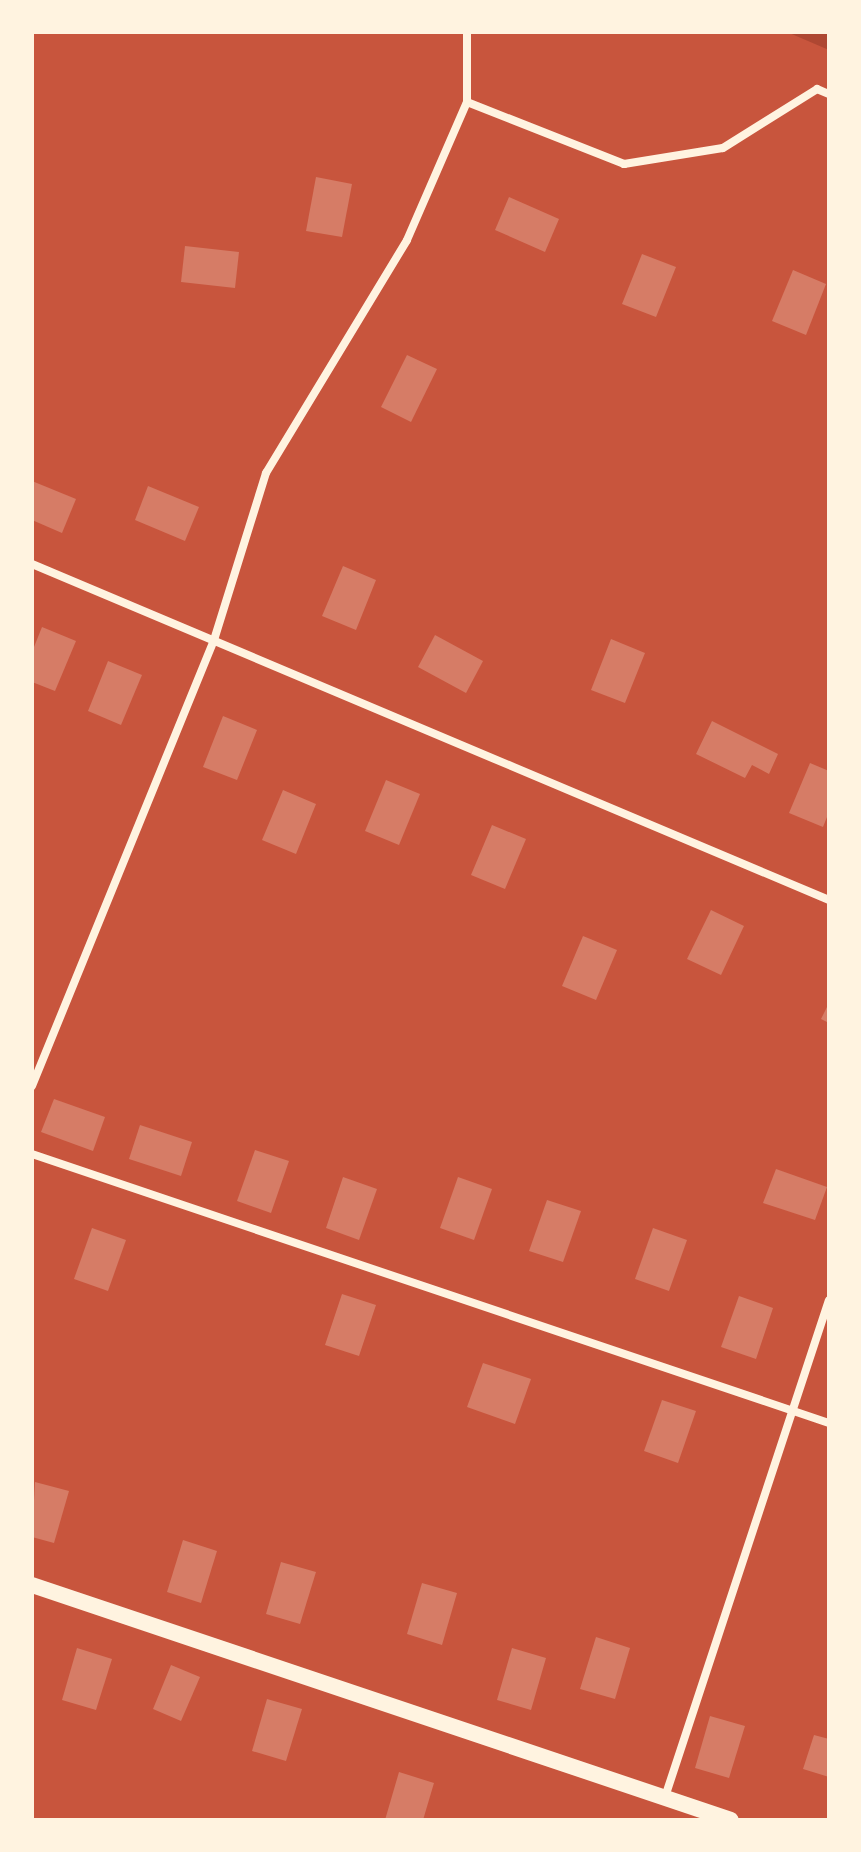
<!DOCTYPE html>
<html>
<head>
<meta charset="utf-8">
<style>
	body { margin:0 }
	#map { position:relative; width:861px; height:1852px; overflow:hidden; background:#c8553d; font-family:Commissioner,sans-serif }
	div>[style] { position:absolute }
	.green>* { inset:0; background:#ae4732 }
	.building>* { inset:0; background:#d67c66 }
	.minor>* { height:8px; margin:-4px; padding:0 4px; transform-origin:4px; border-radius:4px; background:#fff3e0 }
	.secondary>* { height:16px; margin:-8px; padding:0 8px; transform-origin:8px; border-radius:8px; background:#fff3e0 }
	span { translate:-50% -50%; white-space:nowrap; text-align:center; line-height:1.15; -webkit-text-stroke:8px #fff3e0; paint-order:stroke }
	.frame { position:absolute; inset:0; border:34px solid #fff3e0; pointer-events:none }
</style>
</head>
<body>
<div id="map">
	<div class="green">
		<div style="clip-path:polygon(787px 32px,829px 32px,829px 50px)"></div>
	</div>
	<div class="building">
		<div style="clip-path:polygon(316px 177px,352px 184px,342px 237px,306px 231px)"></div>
		<div style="clip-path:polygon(509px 197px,559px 219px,545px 252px,495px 230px)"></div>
		<div style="clip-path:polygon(185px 246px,239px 252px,235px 288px,181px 282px)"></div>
		<div style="clip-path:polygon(642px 254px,676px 267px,656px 317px,622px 304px)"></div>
		<div style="clip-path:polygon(793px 270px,826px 284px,806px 335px,772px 321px)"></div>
		<div style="clip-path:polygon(407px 355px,437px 369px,411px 422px,381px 407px)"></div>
		<div style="clip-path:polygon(32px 481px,76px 499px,62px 533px,32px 520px)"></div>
		<div style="clip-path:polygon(148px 486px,199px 507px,185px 541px,135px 520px)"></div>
		<div style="clip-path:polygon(343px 566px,376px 580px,356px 630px,322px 616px)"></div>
		<div style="clip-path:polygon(42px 627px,76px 641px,55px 691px,32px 682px,32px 652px)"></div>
		<div style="clip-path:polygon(435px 635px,483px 661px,466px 693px,418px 667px)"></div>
		<div style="clip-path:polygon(611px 639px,645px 653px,625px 703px,591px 690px)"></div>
		<div style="clip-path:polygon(108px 661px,142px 675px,121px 725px,88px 711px)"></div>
		<div style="clip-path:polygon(223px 716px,257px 730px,237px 780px,203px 767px)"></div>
		<div style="clip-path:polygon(712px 721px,778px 754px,769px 774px,752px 765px,745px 778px,696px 754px)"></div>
		<div style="clip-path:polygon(810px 763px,829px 771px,829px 812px,823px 827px,789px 813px)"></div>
		<div style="clip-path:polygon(386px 780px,420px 794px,399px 845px,365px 831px)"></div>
		<div style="clip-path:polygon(283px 790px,316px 804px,296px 854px,262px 840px)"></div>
		<div style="clip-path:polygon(492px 825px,526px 839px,505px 889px,471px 875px)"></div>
		<div style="clip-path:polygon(711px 910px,744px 926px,721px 975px,687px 959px)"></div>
		<div style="clip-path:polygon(583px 936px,617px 950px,596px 1000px,562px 986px)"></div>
		<div style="clip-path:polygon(829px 1003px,829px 1023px,821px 1019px)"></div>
		<div style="clip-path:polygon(54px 1099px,105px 1117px,93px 1151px,41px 1132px)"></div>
		<div style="clip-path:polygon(140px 1125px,192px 1142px,181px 1176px,129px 1159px)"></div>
		<div style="clip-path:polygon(255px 1150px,289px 1161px,271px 1213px,237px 1201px)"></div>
		<div style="clip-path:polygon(776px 1169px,827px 1187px,815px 1220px,763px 1203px)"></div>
		<div style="clip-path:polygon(343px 1177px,377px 1189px,359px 1240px,326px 1228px)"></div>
		<div style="clip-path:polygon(458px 1177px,492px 1189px,474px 1240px,440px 1228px)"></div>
		<div style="clip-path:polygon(547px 1200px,581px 1211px,563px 1262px,529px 1251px)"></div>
		<div style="clip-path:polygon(92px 1228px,126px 1240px,108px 1291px,74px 1279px)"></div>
		<div style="clip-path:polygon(653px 1228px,687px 1240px,669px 1291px,635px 1279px)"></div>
		<div style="clip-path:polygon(342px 1294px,376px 1305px,359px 1356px,325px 1345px)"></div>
		<div style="clip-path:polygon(739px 1296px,773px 1308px,756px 1359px,721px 1347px)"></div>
		<div style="clip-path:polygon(483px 1363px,531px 1379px,515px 1424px,467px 1407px)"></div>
		<div style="clip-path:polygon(662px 1400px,696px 1411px,678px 1463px,644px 1451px)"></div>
		<div style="clip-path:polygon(35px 1482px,69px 1491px,54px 1543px,32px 1537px)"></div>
		<div style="clip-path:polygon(183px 1540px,217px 1551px,201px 1603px,167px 1592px)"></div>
		<div style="clip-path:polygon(281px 1562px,316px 1572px,300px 1624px,266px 1614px)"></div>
		<div style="clip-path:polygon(422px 1583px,457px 1593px,442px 1645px,407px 1634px)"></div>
		<div style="clip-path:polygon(596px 1637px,630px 1648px,615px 1699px,580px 1689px)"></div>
		<div style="clip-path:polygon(77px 1648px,112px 1659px,96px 1710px,62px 1700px)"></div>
		<div style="clip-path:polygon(512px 1648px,546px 1658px,531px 1710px,497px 1700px)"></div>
		<div style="clip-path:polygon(171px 1665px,200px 1677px,181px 1721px,153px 1709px)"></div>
		<div style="clip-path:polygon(267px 1699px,302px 1709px,286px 1761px,252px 1751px)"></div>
		<div style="clip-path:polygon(710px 1716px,745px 1726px,729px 1778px,695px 1768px)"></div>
		<div style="clip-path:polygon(814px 1735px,829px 1739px,829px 1777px,803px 1769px)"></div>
		<div style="clip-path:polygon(399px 1772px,434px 1783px,423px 1820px,385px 1820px)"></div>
	</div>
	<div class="minor">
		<div style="left:467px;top:32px;width:70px;rotate:90deg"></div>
		<div style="left:467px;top:102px;width:169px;rotate:21.5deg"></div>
		<div style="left:624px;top:164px;width:100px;rotate:-9.2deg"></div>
		<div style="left:723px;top:148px;width:111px;rotate:-32.1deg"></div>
		<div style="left:817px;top:89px;width:13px;rotate:23deg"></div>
		<div style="left:32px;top:564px;width:865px;rotate:22.86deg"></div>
		<div style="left:32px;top:1086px;width:482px;rotate:-67.8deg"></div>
		<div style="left:214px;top:640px;width:175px;rotate:-72.7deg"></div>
		<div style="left:266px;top:473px;width:272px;rotate:-58.8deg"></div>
		<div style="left:407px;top:240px;width:150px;rotate:-66.5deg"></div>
		<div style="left:32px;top:1154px;width:841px;rotate:18.65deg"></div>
		<div style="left:665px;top:1797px;width:523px;rotate:-71.74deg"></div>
	</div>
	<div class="secondary">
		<div style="left:32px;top:1585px;width:737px;rotate:18.58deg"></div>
	</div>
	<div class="frame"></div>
</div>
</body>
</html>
